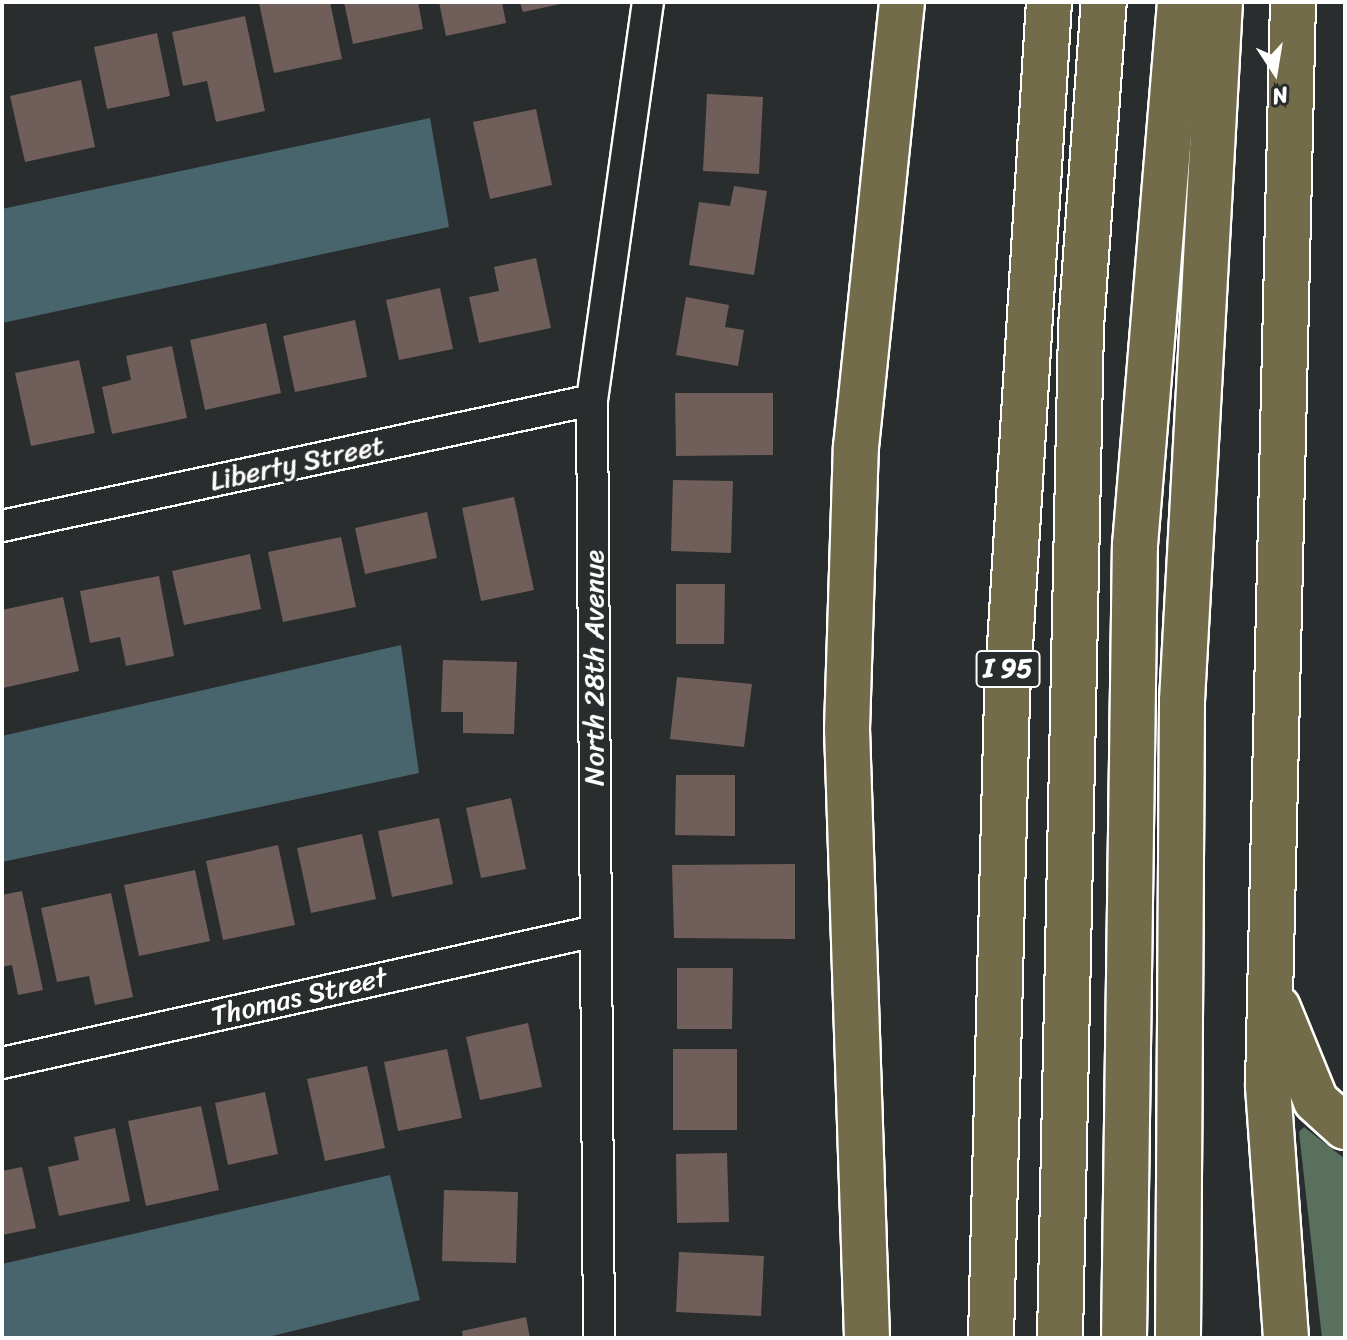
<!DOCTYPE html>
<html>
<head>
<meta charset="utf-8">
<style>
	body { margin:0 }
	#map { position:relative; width:1347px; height:1340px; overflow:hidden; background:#2a2d2e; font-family:Sriracha,sans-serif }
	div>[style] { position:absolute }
	.green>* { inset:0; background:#58705d }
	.water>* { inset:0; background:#48656d }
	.building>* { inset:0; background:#705e5b }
	.roads { filter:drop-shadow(2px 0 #fff) drop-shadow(-2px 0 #fff) drop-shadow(0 2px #fff) drop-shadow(0 -2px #fff) }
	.street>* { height:30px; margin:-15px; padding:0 15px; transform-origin:15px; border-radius:15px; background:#2a2d2e }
	.highway>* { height:44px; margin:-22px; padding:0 22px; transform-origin:22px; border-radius:22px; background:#736c4b }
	span { translate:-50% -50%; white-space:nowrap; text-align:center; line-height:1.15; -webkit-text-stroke:6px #2a2d2e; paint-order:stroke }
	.shield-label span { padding:2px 6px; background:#2a2d2e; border:2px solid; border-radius:6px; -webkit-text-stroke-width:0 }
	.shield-label { font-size:26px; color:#fff; font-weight:700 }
	.street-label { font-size:28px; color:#fff }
	.frame { position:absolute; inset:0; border:4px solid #fff; pointer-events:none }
	.north { position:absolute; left:1235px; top:32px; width:80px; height:80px; -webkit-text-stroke:6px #2a2d2e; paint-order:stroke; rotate:168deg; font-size:22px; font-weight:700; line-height:32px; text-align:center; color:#fff }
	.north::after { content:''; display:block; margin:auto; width:28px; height:36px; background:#fff; clip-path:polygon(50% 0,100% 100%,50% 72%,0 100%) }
</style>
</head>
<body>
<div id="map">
	<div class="green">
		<div style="clip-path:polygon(1304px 1127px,1345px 1159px,1345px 1338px,1322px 1338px,1299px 1132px)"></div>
	</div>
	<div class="water">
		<div style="clip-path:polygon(430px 118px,449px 227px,2px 323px,2px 209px)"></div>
		<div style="clip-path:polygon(401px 645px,419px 773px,2px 862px,2px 736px)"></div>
		<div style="clip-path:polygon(390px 1175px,420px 1300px,264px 1338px,2px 1338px,2px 1264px)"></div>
	</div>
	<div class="building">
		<div style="clip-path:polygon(330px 2px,342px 59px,274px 73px,259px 3px)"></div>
		<div style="clip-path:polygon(344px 2px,418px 2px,423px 29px,353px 44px)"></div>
		<div style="clip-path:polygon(439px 2px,502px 2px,506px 23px,446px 36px)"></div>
		<div style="clip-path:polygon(520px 2px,565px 2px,565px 3px,523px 12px)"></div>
		<div style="clip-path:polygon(245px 16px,265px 111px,216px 122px,207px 81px,183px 86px,172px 32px)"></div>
		<div style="clip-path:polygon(157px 33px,170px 96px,107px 109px,94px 47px)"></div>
		<div style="clip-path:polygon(81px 80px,95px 147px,25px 162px,10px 96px)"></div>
		<div style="clip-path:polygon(707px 94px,763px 97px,759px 174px,703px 171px)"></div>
		<div style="clip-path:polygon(536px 109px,552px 185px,490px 199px,473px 122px)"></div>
		<div style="clip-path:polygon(734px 186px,767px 191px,754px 275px,689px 265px,699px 202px,730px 206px)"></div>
		<div style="clip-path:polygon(536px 258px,551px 328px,479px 343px,469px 297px,499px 291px,494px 267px)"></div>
		<div style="clip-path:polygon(440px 288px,453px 349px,399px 360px,386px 300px)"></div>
		<div style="clip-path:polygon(686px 297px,729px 305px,725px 327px,744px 330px,738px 366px,676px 355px)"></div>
		<div style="clip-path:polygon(355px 320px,367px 377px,295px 392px,283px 336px)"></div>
		<div style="clip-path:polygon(266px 323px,281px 393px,205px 410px,190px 340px)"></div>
		<div style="clip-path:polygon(172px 346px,187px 418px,112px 434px,102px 387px,131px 380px,126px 356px)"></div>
		<div style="clip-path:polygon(79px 360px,95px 433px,31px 446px,15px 373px)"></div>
		<div style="clip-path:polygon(675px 393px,773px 393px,773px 455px,676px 456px)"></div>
		<div style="clip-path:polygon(673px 480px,733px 481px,731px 553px,671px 551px)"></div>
		<div style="clip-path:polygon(514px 497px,534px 590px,481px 601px,462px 508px)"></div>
		<div style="clip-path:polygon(427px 512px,437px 558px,365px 574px,355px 528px)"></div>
		<div style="clip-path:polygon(341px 537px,356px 607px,283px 622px,268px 552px)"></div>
		<div style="clip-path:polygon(250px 554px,261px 609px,184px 625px,172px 571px)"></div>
		<div style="clip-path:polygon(159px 576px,174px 656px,126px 666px,120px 637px,90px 643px,80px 591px)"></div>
		<div style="clip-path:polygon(676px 584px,725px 584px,724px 644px,676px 644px)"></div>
		<div style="clip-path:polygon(63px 597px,79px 671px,3px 688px,2px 610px)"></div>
		<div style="clip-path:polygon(443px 660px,517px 662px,514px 734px,463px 733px,463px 712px,441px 712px)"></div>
		<div style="clip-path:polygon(677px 677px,752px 684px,744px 747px,670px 739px)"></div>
		<div style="clip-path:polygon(676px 775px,735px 775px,735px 836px,675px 835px)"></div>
		<div style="clip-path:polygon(511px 798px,526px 869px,481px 878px,466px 808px)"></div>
		<div style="clip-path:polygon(439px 818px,453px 884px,392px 897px,378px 831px)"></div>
		<div style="clip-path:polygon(362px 834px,376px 899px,311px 913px,297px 848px)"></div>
		<div style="clip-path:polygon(278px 845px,295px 925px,223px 940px,206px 861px)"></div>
		<div style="clip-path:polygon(795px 864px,795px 939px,674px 938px,672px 865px)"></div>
		<div style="clip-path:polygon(195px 870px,210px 941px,139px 956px,124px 885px)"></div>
		<div style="clip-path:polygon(22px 891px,43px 990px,18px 995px,12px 965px,2px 967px,2px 895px)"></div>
		<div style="clip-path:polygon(111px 893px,133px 997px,95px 1005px,89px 976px,57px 982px,41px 908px)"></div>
		<div style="clip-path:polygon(677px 968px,733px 968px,732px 1029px,677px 1029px)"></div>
		<div style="clip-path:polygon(528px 1023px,542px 1087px,480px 1100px,466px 1037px)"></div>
		<div style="clip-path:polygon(447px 1049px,462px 1118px,398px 1131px,384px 1062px)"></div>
		<div style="clip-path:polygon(673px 1049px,737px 1049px,737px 1130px,673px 1130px)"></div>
		<div style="clip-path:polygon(367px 1066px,385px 1148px,325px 1161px,307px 1079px)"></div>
		<div style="clip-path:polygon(265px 1092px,278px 1154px,228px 1165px,215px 1103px)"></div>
		<div style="clip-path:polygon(201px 1106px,219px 1190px,146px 1206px,128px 1121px)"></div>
		<div style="clip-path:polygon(115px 1128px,130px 1201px,59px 1216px,48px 1167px,79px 1160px,74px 1137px)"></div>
		<div style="clip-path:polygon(727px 1153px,729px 1222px,677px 1223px,676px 1154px)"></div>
		<div style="clip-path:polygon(22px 1167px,36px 1228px,2px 1235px,2px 1171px)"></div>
		<div style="clip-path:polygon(444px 1190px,518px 1192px,516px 1263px,442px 1261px)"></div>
		<div style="clip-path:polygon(679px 1252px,764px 1256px,761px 1316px,676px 1312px)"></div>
		<div style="clip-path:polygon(526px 1317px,530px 1338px,463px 1338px,462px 1331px)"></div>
	</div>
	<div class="roads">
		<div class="street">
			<div style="left:2px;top:526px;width:603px;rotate:-12.05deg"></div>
			<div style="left:2px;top:1063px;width:608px;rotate:-12.53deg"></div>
			<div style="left:599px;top:1338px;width:938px;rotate:-90.43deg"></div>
			<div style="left:592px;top:400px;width:402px;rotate:-82deg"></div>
		</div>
		<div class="highway">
			<div style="left:1278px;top:1008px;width:100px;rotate:67.8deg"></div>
			<div style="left:1316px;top:1101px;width:39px;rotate:42deg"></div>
			<div style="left:867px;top:1338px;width:609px;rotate:-91.88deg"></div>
			<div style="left:847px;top:729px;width:282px;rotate:-88.2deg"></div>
			<div style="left:856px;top:447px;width:447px;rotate:-84.1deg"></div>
			<div style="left:991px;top:1338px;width:642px;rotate:-88.57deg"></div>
			<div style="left:1007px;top:696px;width:695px;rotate:-86.54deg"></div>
			<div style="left:1060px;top:1338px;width:1011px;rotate:-88.81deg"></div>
			<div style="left:1081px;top:327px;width:326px;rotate:-86deg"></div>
			<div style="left:1124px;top:1338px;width:793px;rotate:-89.21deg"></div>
			<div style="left:1135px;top:545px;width:545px;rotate:-85.26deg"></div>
			<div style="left:1178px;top:1338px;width:637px;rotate:-89.64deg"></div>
			<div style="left:1182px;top:701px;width:700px;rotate:-86.89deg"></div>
			<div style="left:1286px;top:1338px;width:254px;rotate:-94.1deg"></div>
			<div style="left:1268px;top:1085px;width:1083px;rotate:-88.68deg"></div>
		</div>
	</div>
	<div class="shield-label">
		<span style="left:1008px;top:669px">I 95</span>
	</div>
	<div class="street-label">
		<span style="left:297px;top:463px;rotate:-12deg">Liberty Street</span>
		<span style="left:594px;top:668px;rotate:-90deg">North 28th Avenue</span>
		<span style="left:299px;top:997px;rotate:-13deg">Thomas Street</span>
	</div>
	<div class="frame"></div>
	<div class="north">N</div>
</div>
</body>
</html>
